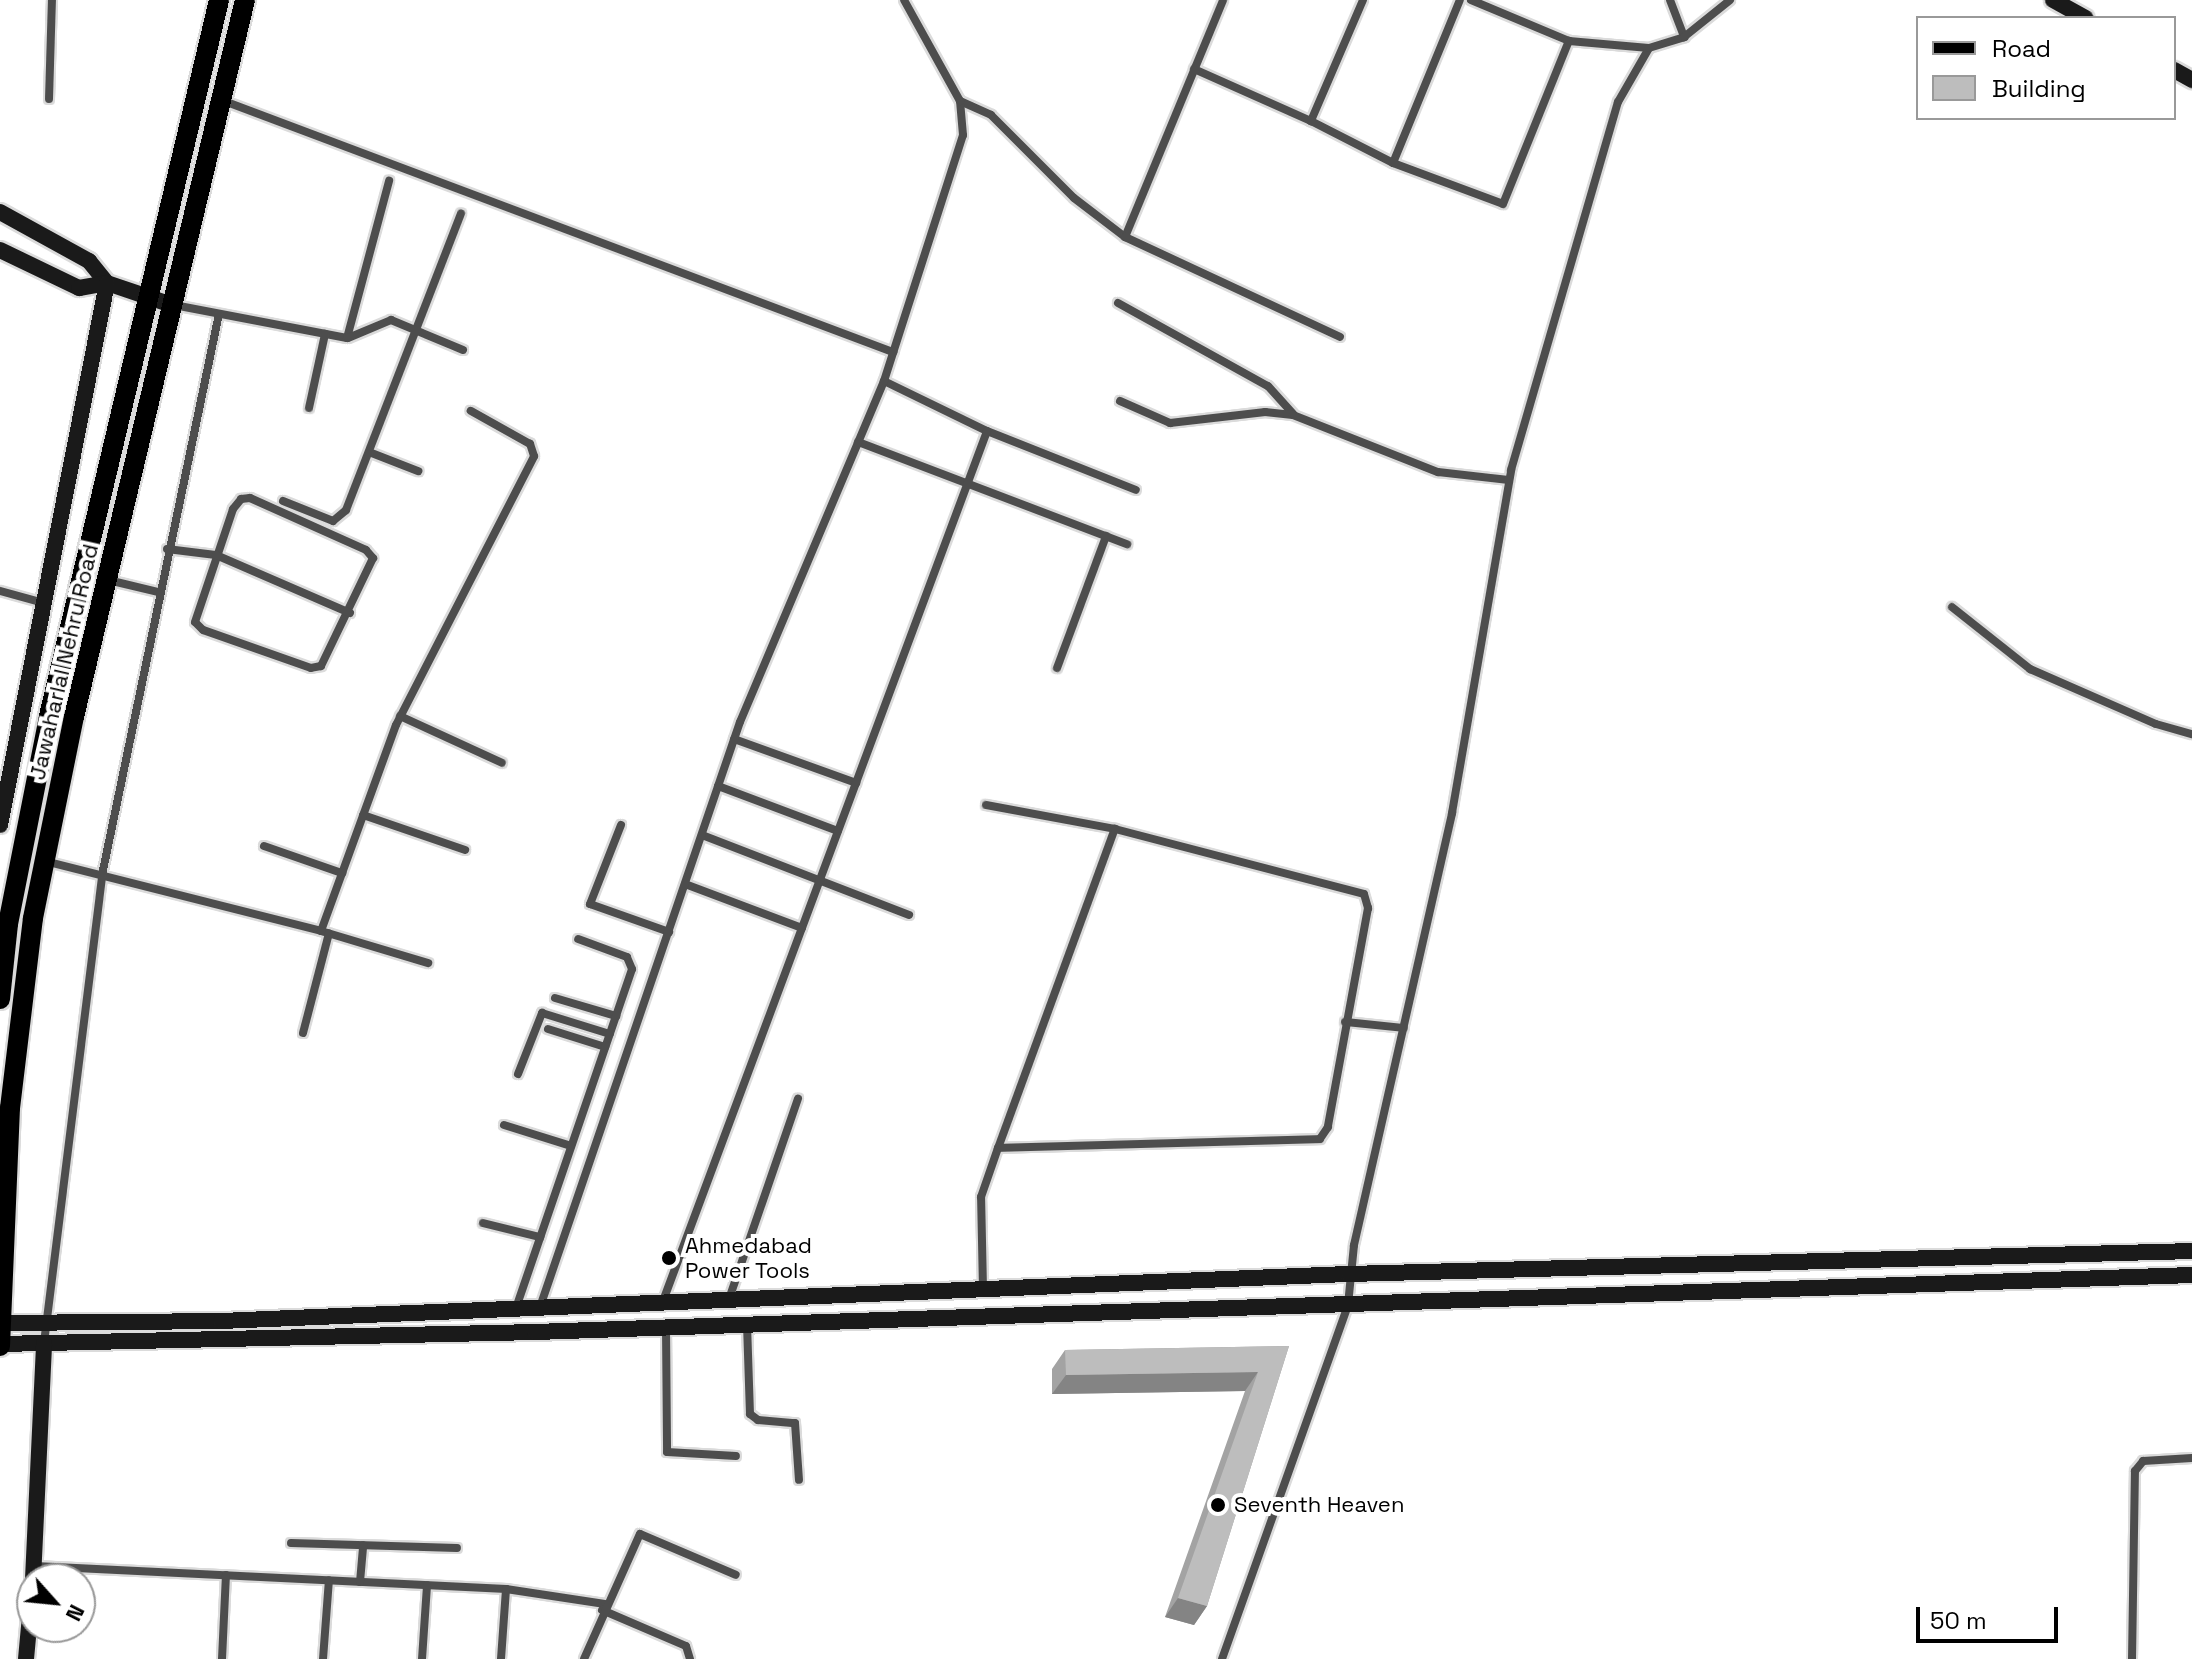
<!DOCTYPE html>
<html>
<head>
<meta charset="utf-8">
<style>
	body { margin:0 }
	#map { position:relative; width:2192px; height:1659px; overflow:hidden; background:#fff; font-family:"Space Grotesk",sans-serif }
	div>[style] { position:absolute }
	.roads { filter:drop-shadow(2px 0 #dbdbdb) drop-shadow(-2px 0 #dbdbdb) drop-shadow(0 2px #dbdbdb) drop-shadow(0 -2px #dbdbdb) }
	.street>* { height:8px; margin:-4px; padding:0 4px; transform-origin:4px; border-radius:4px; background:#4d4d4d }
	.secondary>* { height:16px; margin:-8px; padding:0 8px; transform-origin:8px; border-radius:8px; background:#1a1a1a }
	.primary>* { height:20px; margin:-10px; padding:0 10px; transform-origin:10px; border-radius:10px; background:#000 }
	.wall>* { inset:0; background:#a3a3a3 }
	.shaded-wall>* { inset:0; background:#848484 }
	.building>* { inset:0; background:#bdbdbd }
	.dots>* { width:22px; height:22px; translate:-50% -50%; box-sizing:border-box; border:4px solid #fff; border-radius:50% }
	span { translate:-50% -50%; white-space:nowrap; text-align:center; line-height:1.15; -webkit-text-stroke:8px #fff; paint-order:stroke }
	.street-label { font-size:22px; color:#000 }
	.poi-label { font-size:22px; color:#000 }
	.left { translate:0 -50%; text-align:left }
	.legend { position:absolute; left:1916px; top:16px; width:260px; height:104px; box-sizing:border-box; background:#fff; border:2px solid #999; margin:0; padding:10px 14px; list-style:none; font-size:24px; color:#000 }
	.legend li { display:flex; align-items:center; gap:16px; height:40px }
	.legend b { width:40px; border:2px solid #999 }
	.north { position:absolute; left:16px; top:1563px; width:80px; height:80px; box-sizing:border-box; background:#fff; border:2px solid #999; border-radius:50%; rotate:117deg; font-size:22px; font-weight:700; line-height:32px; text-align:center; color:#000 }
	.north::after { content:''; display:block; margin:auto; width:28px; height:36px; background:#000; clip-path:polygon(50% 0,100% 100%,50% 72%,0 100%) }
	.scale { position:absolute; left:1916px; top:1607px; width:142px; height:36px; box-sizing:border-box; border:4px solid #000; border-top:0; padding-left:10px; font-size:24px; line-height:28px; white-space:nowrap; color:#000; -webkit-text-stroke:6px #fff; paint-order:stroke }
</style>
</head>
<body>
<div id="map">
	<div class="roads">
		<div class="street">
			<div style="left:1363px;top:0;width:132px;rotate:113.3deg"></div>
			<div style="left:1311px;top:121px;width:92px;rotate:27.1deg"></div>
			<div style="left:1393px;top:163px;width:176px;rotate:-67.7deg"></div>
			<div style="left:1471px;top:0;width:106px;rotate:22.7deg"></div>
			<div style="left:1569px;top:41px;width:80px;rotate:5deg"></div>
			<div style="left:1670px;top:0;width:40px;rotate:69deg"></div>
			<div style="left:1194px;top:69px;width:128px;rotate:24deg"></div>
			<div style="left:49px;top:99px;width:99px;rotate:-88.3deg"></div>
			<div style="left:224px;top:101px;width:715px;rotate:20.57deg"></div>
			<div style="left:960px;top:101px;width:34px;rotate:24deg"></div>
			<div style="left:991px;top:115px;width:117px;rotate:45deg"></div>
			<div style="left:1074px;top:198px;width:64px;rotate:37.4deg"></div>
			<div style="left:1125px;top:237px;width:256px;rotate:-67.5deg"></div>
			<div style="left:1393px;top:163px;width:117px;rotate:20.4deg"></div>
			<div style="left:1503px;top:204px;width:176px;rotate:-68deg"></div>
			<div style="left:1125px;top:237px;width:237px;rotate:24.9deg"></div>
			<div style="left:1118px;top:303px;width:171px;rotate:29deg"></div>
			<div style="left:1268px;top:386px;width:38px;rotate:48deg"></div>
			<div style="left:174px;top:305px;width:176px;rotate:10.8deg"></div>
			<div style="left:347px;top:338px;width:163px;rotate:-75deg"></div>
			<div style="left:348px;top:338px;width:47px;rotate:-22.7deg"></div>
			<div style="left:391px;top:320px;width:78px;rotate:22.6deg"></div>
			<div style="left:884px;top:381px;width:114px;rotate:25.9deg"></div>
			<div style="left:987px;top:431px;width:160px;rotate:21.6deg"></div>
			<div style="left:1120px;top:401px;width:55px;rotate:23.7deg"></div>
			<div style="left:1170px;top:423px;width:96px;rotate:-6.6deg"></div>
			<div style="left:1265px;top:412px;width:28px;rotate:6deg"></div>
			<div style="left:1293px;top:415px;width:156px;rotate:21.5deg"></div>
			<div style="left:1438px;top:472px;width:71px;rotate:6.4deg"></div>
			<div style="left:309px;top:408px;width:76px;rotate:-77.8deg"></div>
			<div style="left:858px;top:442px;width:288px;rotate:20.8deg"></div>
			<div style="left:369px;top:452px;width:53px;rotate:21.2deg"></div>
			<div style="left:250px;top:498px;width:127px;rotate:24.1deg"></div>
			<div style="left:366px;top:550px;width:11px;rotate:49deg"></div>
			<div style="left:373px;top:558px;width:120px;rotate:115.7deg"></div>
			<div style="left:321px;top:666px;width:10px;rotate:169deg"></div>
			<div style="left:311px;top:668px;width:114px;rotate:-160.6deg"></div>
			<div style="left:203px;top:630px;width:11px;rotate:-135deg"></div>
			<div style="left:195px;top:622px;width:119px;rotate:-71.4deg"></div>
			<div style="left:233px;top:509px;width:13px;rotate:-51deg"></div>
			<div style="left:241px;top:499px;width:9px;rotate:-6deg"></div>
			<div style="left:283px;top:501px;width:54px;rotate:21.8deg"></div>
			<div style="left:333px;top:521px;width:17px;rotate:-40deg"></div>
			<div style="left:346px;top:510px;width:318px;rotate:-68.8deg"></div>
			<div style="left:167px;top:549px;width:49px;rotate:7deg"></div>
			<div style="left:216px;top:555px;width:146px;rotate:23.4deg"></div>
			<div style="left:108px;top:580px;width:51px;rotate:13.5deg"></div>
			<div style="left:0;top:591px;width:41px;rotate:15.4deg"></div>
			<div style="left:1952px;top:607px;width:100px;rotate:38.5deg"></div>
			<div style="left:2030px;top:669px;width:137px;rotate:23.6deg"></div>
			<div style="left:2156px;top:724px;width:37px;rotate:16deg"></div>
			<div style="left:1057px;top:668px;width:141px;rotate:-69.6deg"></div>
			<div style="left:400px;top:716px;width:112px;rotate:24.7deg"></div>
			<div style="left:734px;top:739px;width:130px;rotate:19.8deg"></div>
			<div style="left:718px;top:786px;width:128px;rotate:20.6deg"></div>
			<div style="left:986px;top:805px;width:131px;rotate:10.5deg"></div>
			<div style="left:363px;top:815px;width:108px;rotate:18.9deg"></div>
			<div style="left:621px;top:825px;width:85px;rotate:111.4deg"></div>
			<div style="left:590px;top:904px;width:84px;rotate:19.5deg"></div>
			<div style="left:702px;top:835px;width:222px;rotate:21.1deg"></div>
			<div style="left:264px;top:846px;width:83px;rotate:19.1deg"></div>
			<div style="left:45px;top:861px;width:285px;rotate:14.2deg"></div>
			<div style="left:321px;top:931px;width:219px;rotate:-70deg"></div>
			<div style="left:396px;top:725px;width:302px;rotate:-62.8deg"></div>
			<div style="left:534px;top:456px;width:13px;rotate:-108deg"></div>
			<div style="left:530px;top:444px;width:68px;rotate:-150.8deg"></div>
			<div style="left:685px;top:884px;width:125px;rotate:20.6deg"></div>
			<div style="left:321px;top:931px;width:112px;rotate:16.7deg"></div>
			<div style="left:555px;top:998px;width:64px;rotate:16.4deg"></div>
			<div style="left:1345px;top:1022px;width:59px;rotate:5.8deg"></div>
			<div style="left:548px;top:1029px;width:60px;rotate:17.5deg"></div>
			<div style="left:303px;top:1033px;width:103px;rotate:-75.4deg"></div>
			<div style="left:518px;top:1074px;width:66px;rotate:-68.5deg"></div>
			<div style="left:542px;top:1013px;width:71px;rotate:17.2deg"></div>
			<div style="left:504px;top:1125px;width:70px;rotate:17.4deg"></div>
			<div style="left:483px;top:1223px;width:59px;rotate:13.8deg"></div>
			<div style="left:983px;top:1289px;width:92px;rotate:-91.2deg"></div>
			<div style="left:981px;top:1197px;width:52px;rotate:-70.9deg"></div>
			<div style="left:998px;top:1148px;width:340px;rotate:-69.9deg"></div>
			<div style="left:1115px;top:829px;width:257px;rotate:14.6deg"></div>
			<div style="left:1364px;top:894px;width:15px;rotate:74deg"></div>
			<div style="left:1368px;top:908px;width:223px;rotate:100.4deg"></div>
			<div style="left:1328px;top:1127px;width:14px;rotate:124deg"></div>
			<div style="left:1320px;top:1139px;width:322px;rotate:178.4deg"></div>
			<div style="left:729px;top:1299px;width:212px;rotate:-71deg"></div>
			<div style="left:663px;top:1301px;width:928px;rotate:-69.57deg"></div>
			<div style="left:540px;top:1307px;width:618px;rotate:-71.13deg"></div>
			<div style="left:740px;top:722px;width:370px;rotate:-67.1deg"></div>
			<div style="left:884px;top:381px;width:258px;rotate:-72.2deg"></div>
			<div style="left:963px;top:135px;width:34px;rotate:-95deg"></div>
			<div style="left:960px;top:101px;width:115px;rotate:-119deg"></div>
			<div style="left:516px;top:1308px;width:358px;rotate:-71.1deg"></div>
			<div style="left:632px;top:969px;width:13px;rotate:-113deg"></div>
			<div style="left:627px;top:957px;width:52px;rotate:-159.8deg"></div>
			<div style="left:747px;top:1324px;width:90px;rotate:88.1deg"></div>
			<div style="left:750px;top:1414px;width:10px;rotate:37deg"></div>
			<div style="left:758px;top:1420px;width:37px;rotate:5deg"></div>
			<div style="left:795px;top:1423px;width:57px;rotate:86deg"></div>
			<div style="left:666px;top:1328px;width:124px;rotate:89.5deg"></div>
			<div style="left:667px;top:1452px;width:69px;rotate:3.3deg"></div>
			<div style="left:44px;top:1343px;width:472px;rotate:-82.9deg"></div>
			<div style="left:102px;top:875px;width:573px;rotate:-78.22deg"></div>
			<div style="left:291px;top:1543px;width:166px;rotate:1.7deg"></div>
			<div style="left:35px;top:1566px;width:472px;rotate:2.8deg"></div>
			<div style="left:506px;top:1589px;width:100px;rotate:8.6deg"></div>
			<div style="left:360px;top:1582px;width:37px;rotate:-85deg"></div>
			<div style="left:602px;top:1610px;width:91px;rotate:23.2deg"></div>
			<div style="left:686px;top:1646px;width:14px;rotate:73deg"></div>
			<div style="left:222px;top:1659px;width:84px;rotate:-87.3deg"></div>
			<div style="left:323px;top:1659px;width:79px;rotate:-85.7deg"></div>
			<div style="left:422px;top:1659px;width:74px;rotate:-86.1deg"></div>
			<div style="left:501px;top:1659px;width:70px;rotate:-85.9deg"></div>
			<div style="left:584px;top:1659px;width:137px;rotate:-65.9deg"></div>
			<div style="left:640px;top:1534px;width:104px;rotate:23.1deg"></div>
			<div style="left:1222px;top:1659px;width:376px;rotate:-70.4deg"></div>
			<div style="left:1348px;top:1305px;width:60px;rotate:-84.3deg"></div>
			<div style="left:1354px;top:1245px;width:443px;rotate:-77.2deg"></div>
			<div style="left:1452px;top:813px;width:348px;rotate:-80.2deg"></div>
			<div style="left:1511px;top:470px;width:383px;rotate:-73.8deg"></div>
			<div style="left:1618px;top:102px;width:62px;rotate:-60.1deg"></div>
			<div style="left:1649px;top:48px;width:37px;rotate:-17deg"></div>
			<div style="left:1684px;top:37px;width:59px;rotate:-38.8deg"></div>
			<div style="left:2132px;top:1659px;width:188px;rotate:-89.1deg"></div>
			<div style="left:2135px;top:1471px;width:13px;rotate:-51deg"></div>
			<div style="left:2143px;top:1461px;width:49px;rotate:-3.5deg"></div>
		</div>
		<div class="secondary">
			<div style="left:2053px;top:0;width:37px;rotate:29deg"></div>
			<div style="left:2174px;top:70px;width:21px;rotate:29deg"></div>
			<div style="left:0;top:212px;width:102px;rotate:28.8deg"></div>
			<div style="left:89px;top:261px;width:28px;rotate:51deg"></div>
			<div style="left:107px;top:283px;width:69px;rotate:18.7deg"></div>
			<div style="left:0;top:250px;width:88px;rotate:25.7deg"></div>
			<div style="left:79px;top:288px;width:28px;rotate:-10deg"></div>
			<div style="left:0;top:825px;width:552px;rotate:-78.83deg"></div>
			<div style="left:0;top:1323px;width:221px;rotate:-0.5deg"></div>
			<div style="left:221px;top:1321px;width:1129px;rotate:-2.39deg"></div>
			<div style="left:1349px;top:1274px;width:843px;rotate:-1.56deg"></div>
			<div style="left:0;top:1344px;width:535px;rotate:-1.28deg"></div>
			<div style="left:535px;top:1332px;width:1658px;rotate:-1.97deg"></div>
			<div style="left:33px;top:1579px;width:235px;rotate:-87.3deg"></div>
			<div style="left:26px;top:1659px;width:65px;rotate:-84.7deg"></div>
		</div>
		<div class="primary">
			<div style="left:0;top:999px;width:75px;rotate:-83.9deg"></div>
			<div style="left:8px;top:924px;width:212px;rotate:-78.8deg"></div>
			<div style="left:49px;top:716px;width:736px;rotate:-76.64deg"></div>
			<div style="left:0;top:1346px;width:238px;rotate:-87.6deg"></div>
			<div style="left:10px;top:1108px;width:191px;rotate:-83.1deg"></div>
			<div style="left:33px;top:918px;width:205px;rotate:-78.5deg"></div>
			<div style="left:74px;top:717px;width:737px;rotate:-76.59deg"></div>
		</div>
	</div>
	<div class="wall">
		<div style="clip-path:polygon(1289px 1346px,1207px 1606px,1194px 1625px,1165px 1617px,1245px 1391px,1052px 1394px,1052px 1369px,1065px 1350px)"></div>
	</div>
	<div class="shaded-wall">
		<div style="clip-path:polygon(1258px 1372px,1245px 1391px,1052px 1394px,1066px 1375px)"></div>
		<div style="clip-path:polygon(1178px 1598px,1207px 1606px,1194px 1625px,1165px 1617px)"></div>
	</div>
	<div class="building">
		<div style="clip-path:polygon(1289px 1346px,1207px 1606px,1178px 1598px,1258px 1372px,1066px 1375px,1065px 1350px)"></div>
	</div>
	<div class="dots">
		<div style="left:669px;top:1258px;background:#000"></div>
		<div style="left:1218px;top:1505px;background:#000"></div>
	</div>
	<div class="street-label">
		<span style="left:64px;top:662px;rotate:-77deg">Jawaharlal Nehru Road</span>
	</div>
	<div class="poi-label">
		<span class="left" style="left:685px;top:1258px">Ahmedabad<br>Power Tools</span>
		<span class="left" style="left:1234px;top:1505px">Seventh Heaven</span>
	</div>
	<ul class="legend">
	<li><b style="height:10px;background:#000"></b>Road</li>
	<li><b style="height:22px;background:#bdbdbd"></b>Building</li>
	</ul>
	<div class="north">N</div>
	<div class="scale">50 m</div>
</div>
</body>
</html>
